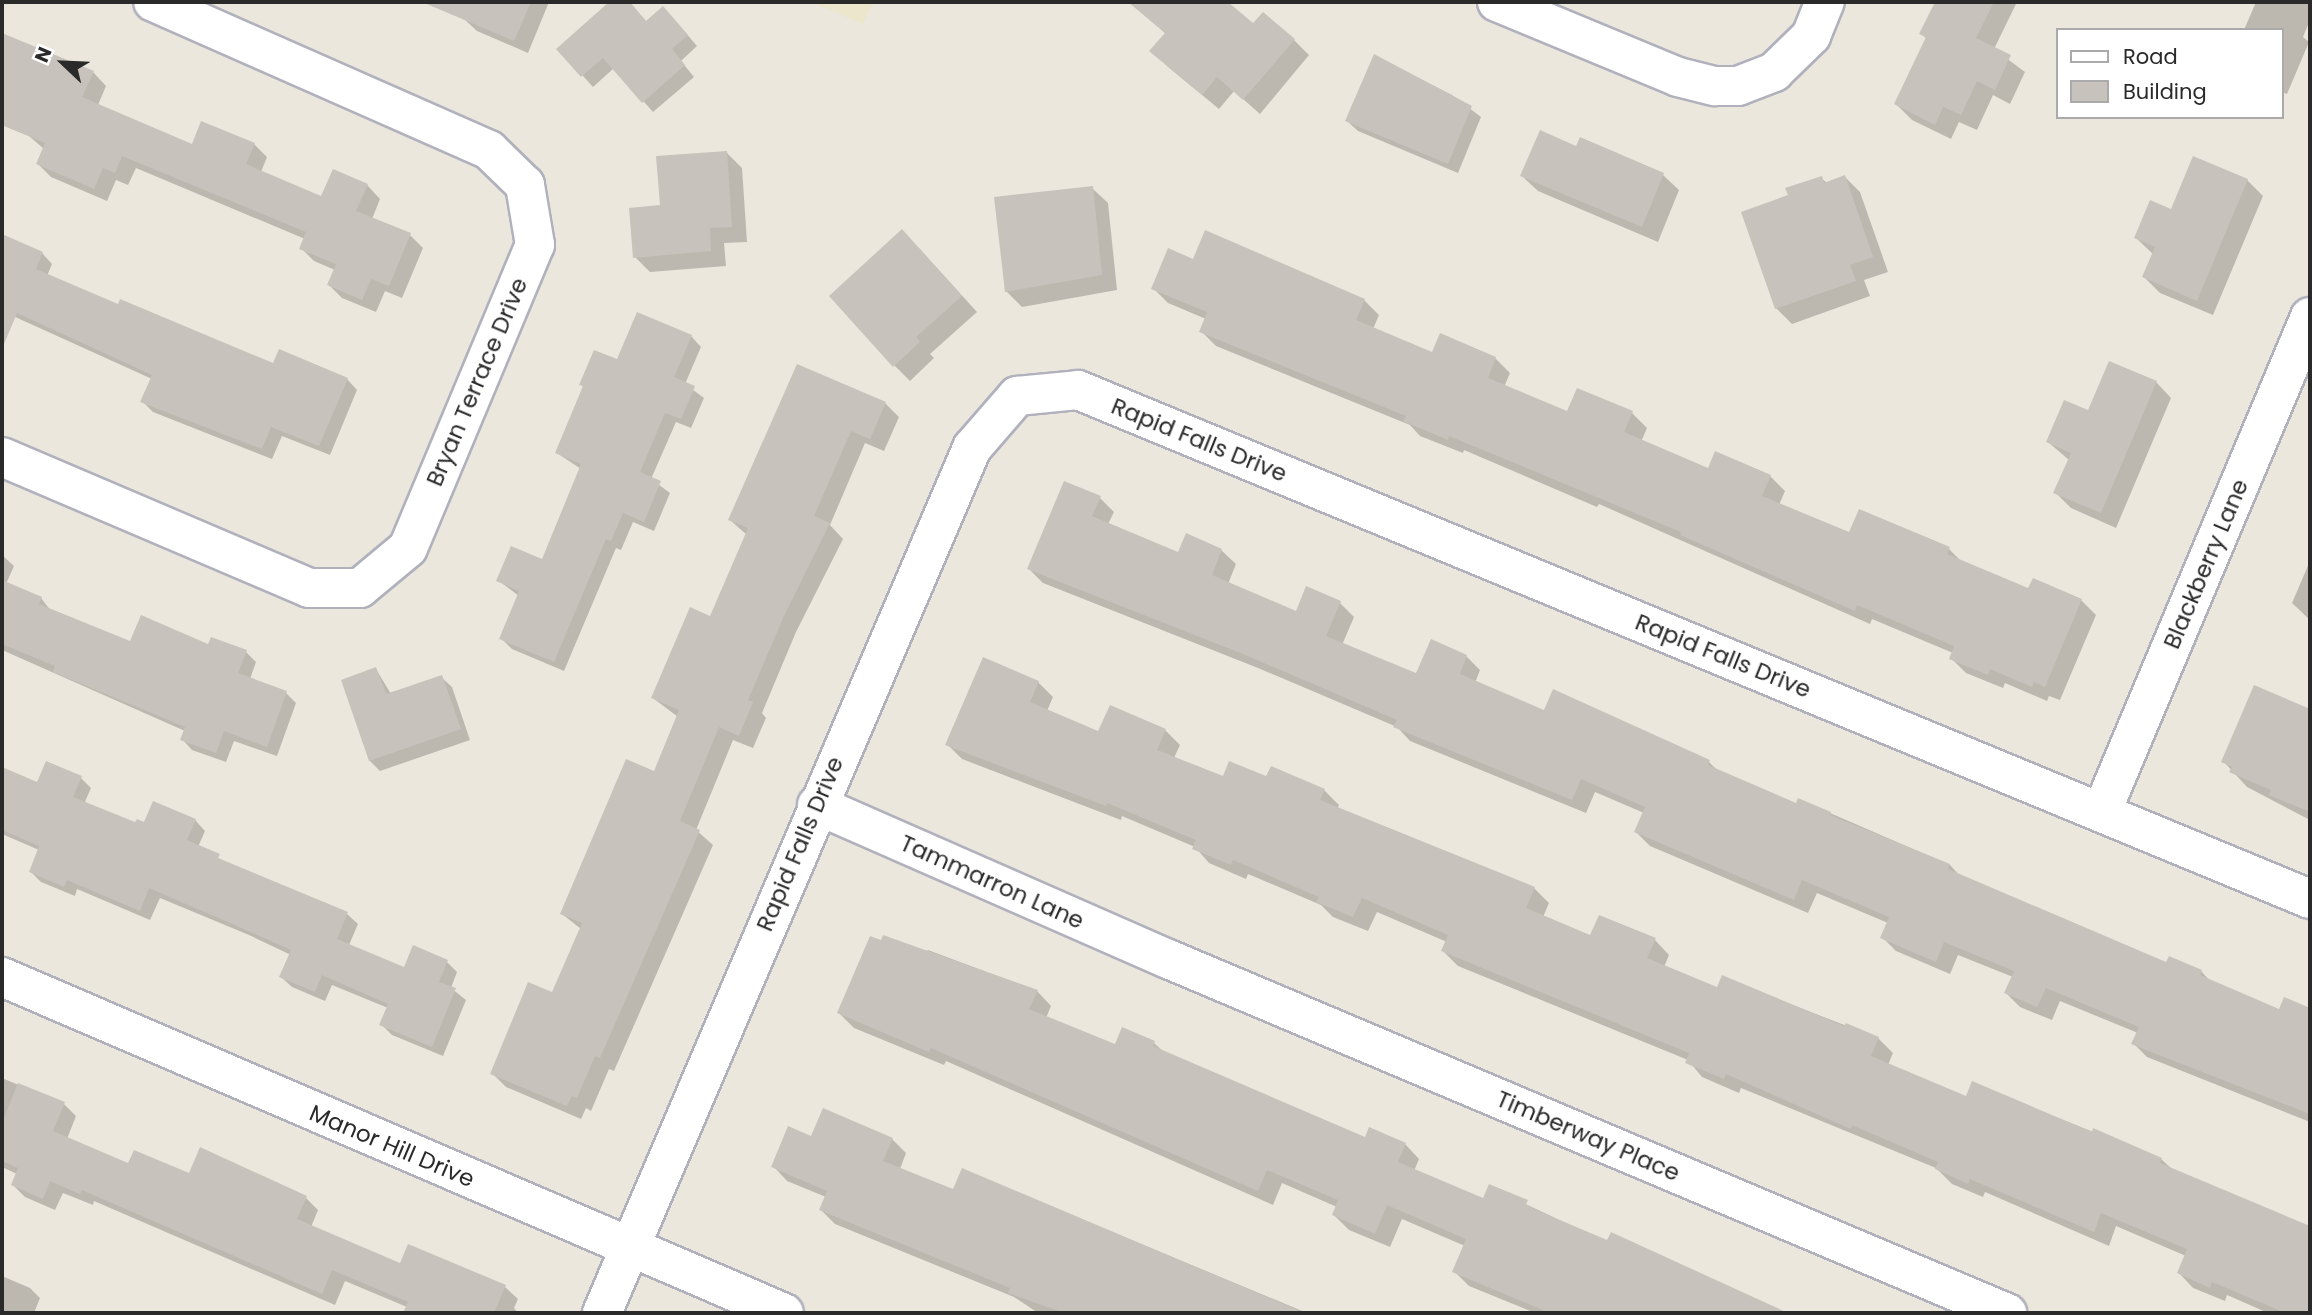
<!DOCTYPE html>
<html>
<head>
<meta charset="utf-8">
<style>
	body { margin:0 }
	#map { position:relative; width:2312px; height:1315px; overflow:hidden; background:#ebe7dd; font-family:Poppins,sans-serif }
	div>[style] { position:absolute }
	.education>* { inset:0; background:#ece6cd }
	.shadow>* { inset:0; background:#0003 }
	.building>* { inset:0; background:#c7c3bc }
	.roads { filter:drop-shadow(2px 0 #b0b1bd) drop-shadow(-2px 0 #b0b1bd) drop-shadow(0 2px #b0b1bd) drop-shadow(0 -2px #b0b1bd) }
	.minor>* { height:38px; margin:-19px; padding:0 19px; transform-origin:19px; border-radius:19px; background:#fff }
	span { translate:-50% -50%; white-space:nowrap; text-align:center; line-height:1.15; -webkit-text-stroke:5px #fff; paint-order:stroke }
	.street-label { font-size:23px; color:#2a2a2a }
	.frame { position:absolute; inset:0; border:4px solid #2a2a2a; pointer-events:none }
	.legend { position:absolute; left:2056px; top:28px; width:228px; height:91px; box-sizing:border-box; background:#fff; border:2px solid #aaa; margin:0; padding:9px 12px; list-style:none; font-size:21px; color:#2a2a2a }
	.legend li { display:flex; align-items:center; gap:14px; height:35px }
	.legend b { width:35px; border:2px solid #aaa }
	.north { position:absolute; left:28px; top:28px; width:70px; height:70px; -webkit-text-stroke:5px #fff; paint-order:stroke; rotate:293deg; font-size:19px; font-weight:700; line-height:28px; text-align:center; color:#2a2a2a }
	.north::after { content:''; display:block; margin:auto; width:24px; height:32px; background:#2a2a2a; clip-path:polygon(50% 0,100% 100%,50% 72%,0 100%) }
</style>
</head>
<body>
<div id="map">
	<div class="education">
		<div style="clip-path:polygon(810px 2px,873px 2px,863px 24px)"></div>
	</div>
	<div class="shadow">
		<div style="clip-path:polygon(465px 2px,549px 2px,528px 53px,477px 31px,463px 18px,470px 4px)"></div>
		<div style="clip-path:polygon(612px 2px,628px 2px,647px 22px,673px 18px,697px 46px,681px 61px,694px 77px,653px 112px,614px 68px,593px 87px,559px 49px)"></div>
		<div style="clip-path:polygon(1141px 2px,1225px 2px,1253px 25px,1294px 40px,1309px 55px,1260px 114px,1234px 91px,1219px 109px,1167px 66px,1166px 34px,1136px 7px)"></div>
		<div style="clip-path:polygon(1936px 2px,2017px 2px,1994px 49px,2025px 72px,2010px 104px,1993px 95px,1977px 130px,1959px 122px,1951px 139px,1912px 120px,1896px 104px,1927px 39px,1921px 34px)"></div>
		<div style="clip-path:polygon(2256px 2px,2310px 2px,2310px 20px,2303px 37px,2309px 42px,2287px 94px,2282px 92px,2282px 30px,2244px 30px)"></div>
		<div style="clip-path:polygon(2px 35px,93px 72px,106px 86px,98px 105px,193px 146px,254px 144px,267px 157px,261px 172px,322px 198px,367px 185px,380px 199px,372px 219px,410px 235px,423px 248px,402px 298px,385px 291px,376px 312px,342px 298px,329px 285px,335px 270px,314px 261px,301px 248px,305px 239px,136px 168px,128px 185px,116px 180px,107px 201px,51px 177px,38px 164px,44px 149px,29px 136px,2px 125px)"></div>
		<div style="clip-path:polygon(1375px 56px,1452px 95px,1481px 117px,1458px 173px,1358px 131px,1347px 121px)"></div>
		<div style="clip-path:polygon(726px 152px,742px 168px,747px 242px,724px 243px,726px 266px,650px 272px,635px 257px,662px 207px)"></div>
		<div style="clip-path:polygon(1663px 175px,1679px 190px,1658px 242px,1538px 191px,1522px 176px)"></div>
		<div style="clip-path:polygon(1845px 177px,1860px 192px,1888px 272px,1864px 280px,1870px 296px,1792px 324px,1776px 308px,1790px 196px,1821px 178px,1827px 183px)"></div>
		<div style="clip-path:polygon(2247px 180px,2263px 196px,2213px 315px,2160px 293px,2144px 277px,2154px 255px,2136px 238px,2172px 211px)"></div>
		<div style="clip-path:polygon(1092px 188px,1108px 203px,1117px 290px,1022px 307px,1006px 291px)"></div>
		<div style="clip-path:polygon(2px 236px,42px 253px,52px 264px,47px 276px,119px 306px,274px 365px,347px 379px,357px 390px,330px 455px,282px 436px,272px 459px,153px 412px,142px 401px,152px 379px,13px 316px,2px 345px)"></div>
		<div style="clip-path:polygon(918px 247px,977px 312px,930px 354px,934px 358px,910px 381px,894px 365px)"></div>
		<div style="clip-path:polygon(1193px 261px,1364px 300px,1379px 315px,1373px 329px,1433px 354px,1495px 358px,1510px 373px,1504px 387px,1568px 414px,1632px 413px,1647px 428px,1641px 442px,1708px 470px,1770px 476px,1785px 491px,1779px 505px,1850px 535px,1949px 549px,1963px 563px,2029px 591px,2081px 600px,2096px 615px,2060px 700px,2049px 696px,2047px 701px,2005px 683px,2003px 688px,1966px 673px,1951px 658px,1953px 653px,1872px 619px,1870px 624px,1599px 504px,1597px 507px,1464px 450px,1463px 453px,1420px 436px,1410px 425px,1216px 346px,1201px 331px,1206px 319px,1168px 303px,1153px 288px)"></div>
		<div style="clip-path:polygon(691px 336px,701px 347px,685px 384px,704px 398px,691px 428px,676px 422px,651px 479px,670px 493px,654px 531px,633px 522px,621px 550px,616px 548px,564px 671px,512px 649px,501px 638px,519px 596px,499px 581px,543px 561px,581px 469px,557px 453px,584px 388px,581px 384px,618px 362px)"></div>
		<div style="clip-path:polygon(2156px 382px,2171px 398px,2116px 528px,2071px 508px,2056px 493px,2069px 460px,2048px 442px,2089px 412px)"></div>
		<div style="clip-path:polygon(885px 403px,899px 417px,884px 451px,865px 443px,830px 525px,843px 539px,796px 632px,762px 713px,766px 718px,753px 748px,733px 740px,696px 830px,713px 845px,614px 1071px,609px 1069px,591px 1111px,586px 1108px,581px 1119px,506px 1087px,492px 1073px,553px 994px,581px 929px,562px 914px,655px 773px,678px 717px,653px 698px,711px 618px,747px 535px,730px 520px)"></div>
		<div style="clip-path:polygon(1100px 498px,1114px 512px,1108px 524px,1179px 554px,1221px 550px,1236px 564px,1228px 584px,1297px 613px,1307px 589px,1340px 603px,1354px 617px,1342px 645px,1417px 676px,1466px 656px,1480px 670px,1475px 683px,1545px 712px,1709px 762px,1719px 772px,1797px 805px,1830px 813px,1950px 865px,1960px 876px,2167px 964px,2201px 971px,2211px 982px,2280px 1011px,2285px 1000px,2310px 1010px,2310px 1122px,2147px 1057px,2133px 1043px,2138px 1033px,2060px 1001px,2052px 1020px,2020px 1007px,2006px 993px,2013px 977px,1958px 955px,1950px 974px,1896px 951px,1882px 937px,1888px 923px,1817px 893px,1808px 913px,1650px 846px,1636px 832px,1644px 813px,1595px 792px,1586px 813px,1410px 741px,1397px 727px,1258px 668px,1043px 583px,1029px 569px)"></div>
		<div style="clip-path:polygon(2px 555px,14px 566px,6px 584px,41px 598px,51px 611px,131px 644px,246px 652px,256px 662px,250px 679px,286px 693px,296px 703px,277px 756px,234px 741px,226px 762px,192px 750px,182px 739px,185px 731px,2px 650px)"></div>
		<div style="clip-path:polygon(2310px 561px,2310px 620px,2292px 603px)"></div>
		<div style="clip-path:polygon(376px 669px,391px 694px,441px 677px,452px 687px,470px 740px,380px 771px,370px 761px)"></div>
		<div style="clip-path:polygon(1038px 682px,1053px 697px,1047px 711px,1099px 733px,1165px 730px,1180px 745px,1174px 758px,1224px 779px,1267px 779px,1324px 790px,1339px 805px,1337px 809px,1534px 888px,1549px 903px,1543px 917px,1591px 938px,1655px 940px,1669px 955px,1664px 967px,1718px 989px,1723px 978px,1878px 1038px,1893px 1053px,1888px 1065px,1967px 1099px,1973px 1084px,2161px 1159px,2172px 1169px,2310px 1228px,2310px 1313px,2268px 1313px,2227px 1295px,2225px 1301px,2193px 1288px,2179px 1273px,2186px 1256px,2116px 1226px,2109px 1246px,1985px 1192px,1983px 1197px,1952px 1184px,1936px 1168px,1741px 1088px,1739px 1093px,1702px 1077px,1688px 1060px,1458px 966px,1443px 951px,1447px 942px,1377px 912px,1368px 931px,1333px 917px,1321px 905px,1248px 874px,1246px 879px,1209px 863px,1195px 847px,1122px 816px,1121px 820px,962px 759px,947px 744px)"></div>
		<div style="clip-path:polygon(2255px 687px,2310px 711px,2310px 820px,2247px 787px,2224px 762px)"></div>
		<div style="clip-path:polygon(2px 769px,38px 785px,81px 778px,91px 788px,84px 804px,136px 825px,195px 820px,205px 831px,198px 847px,227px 863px,347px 914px,358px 924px,349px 945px,405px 969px,447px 962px,457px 972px,451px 988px,466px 1000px,443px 1056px,392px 1035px,381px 1024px,388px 1008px,332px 985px,325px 1001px,292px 987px,281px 977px,291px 955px,249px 935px,160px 898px,150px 920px,77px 889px,75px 896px,41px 882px,31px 872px,39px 850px,2px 834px)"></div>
		<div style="clip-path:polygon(928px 950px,1037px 991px,1051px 1006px,1046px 1018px,1116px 1047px,1154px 1043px,1165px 1053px,1366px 1139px,1405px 1144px,1419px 1159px,1414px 1171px,1484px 1201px,1490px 1187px,1608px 1243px,1767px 1306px,1775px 1313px,1535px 1313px,1469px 1286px,1454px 1271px,1465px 1246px,1402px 1219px,1390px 1247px,1349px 1230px,1334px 1215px,1337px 1207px,1282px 1183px,1273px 1205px,946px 1061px,944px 1065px,854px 1028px,839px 1013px)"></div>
		<div style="clip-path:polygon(2px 1078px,64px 1104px,76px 1116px,67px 1139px,129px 1165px,306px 1198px,318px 1210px,311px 1227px,400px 1265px,505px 1287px,518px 1299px,514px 1308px,518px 1313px,405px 1313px,407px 1307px,345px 1281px,335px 1305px,94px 1201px,93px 1205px,63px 1193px,55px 1210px,25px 1197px,13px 1185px,17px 1174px,2px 1167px)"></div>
		<div style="clip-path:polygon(812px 1138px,892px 1139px,906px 1153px,900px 1169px,954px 1191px,963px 1170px,1307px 1313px,1038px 1313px,1014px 1297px,835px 1224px,821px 1210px,826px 1197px,787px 1181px,773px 1166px)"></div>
		<div style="clip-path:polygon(2px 1276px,30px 1288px,40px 1298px,34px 1313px,2px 1313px)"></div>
	</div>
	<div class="building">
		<div style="clip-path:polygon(422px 2px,531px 2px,514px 41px)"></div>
		<div style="clip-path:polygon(609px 2px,630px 2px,646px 21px,663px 6px,688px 35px,672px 49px,685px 65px,642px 103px,603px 58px,581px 77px,556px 49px)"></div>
		<div style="clip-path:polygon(1128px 2px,1228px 2px,1253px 23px,1263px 12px,1295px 39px,1243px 100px,1217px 77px,1202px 95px,1149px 51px,1165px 33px)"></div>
		<div style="clip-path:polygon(1935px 2px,1994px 2px,1976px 38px,2011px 55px,1995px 90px,1977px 81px,1961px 115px,1943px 107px,1935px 125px,1894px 104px,1926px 37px,1919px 34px)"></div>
		<div style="clip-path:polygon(2px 33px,94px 71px,82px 97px,192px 144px,201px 121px,255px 143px,246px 164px,321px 196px,333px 169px,368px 184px,356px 211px,411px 233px,389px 286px,371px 279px,362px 300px,327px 285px,336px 264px,299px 249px,306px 232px,122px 156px,115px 173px,103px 168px,94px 189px,36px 164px,45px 143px,2px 125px)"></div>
		<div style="clip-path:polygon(1374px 54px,1472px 106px,1448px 164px,1345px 121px)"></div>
		<div style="clip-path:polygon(1540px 130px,1576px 146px,1580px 137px,1664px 173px,1642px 227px,1520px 176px)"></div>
		<div style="clip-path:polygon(727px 151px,732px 227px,710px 228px,711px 251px,633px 258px,629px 208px,660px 205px,656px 156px)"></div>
		<div style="clip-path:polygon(2193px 156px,2248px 179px,2197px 301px,2142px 277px,2155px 247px,2134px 238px,2150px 200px,2171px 209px)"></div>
		<div style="clip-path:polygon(1845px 175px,1873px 257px,1850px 265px,1856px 281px,1775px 309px,1741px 212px,1788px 195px,1785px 188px,1822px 176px,1824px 183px)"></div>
		<div style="clip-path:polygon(1093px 186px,1102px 275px,1005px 292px,994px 197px)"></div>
		<div style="clip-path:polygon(902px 229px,962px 296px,916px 337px,920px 342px,893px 367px,829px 296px)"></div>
		<div style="clip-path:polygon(1205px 230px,1365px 299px,1356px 320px,1432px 352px,1440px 333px,1496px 357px,1488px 378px,1567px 411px,1577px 388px,1633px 411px,1624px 432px,1708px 468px,1715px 451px,1771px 475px,1762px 496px,1849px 532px,1859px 509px,1950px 547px,1947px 554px,2028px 588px,2033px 578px,2082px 599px,2045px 687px,2034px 682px,2032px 687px,1990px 669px,1988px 675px,1949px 659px,1954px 646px,1857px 605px,1855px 611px,1680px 535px,1681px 532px,1449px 436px,1448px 440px,1403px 421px,1406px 416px,1199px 332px,1207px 312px,1151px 289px,1168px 248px,1193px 259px)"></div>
		<div style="clip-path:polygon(2px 234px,43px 252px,36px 269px,118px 304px,120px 299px,273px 363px,279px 349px,348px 378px,319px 446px,271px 427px,262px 449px,140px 402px,152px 375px,17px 313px,2px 349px)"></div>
		<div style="clip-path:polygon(637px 312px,692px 335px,674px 377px,695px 386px,681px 419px,665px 413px,640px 472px,661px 481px,644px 522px,623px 513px,611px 541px,606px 539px,554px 662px,499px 639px,519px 591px,496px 581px,511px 546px,542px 559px,581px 464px,555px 453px,583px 386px,579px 385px,594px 350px,617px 359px)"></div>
		<div style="clip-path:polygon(2109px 361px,2157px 381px,2101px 513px,2053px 493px,2071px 453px,2046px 442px,2064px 400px,2088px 410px)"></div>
		<div style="clip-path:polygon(797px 364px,886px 402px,870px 439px,851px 431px,814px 516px,830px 523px,783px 618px,748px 700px,753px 702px,739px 736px,719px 727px,680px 821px,700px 830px,600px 1058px,595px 1056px,577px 1098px,572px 1096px,567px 1106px,490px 1074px,528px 982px,552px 992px,582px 923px,560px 914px,626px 759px,654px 771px,679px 710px,651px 698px,690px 607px,710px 616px,748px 528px,728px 520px)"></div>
		<div style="clip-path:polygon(1064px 481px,1101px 496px,1092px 516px,1178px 552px,1186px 533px,1222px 549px,1212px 575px,1296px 611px,1306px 586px,1341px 601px,1326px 636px,1416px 673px,1431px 639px,1467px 655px,1460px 674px,1544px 710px,1553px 689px,1710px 760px,1708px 765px,1796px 803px,1798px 798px,1831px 812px,1830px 815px,1950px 864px,1948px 869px,2166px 962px,2169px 956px,2202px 970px,2200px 975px,2279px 1009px,2284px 997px,2310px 1008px,2310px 1114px,2131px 1044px,2139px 1027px,2046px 988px,2037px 1007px,2004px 993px,2014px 971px,1944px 942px,1936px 962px,1880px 938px,1889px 917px,1802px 880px,1794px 900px,1634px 832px,1645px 807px,1581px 779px,1572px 800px,1393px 727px,1397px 720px,1243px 654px,1027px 569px)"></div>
		<div style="clip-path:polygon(2px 580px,42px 597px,39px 604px,130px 641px,141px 615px,208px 644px,211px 637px,247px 650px,238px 673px,287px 691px,267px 747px,224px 731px,216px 753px,180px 740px,185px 727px,53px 672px,55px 666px,2px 644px)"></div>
		<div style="clip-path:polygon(983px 657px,1039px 681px,1030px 702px,1098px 731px,1110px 705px,1166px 729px,1157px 750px,1223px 776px,1229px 761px,1266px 776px,1271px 766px,1325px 789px,1320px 800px,1535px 887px,1526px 908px,1590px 935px,1599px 915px,1656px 938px,1647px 958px,1717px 987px,1722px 975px,1844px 1026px,1846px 1023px,1879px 1037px,1871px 1056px,1966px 1096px,1972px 1081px,2092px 1132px,2093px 1128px,2162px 1158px,2160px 1163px,2310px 1226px,2310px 1313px,2286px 1313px,2212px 1282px,2210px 1288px,2177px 1273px,2187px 1249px,2101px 1213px,2094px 1232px,1970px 1179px,1968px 1184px,1935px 1169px,1938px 1162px,1852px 1125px,1851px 1129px,1726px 1074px,1724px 1079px,1685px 1063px,1689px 1053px,1441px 951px,1448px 935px,1362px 898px,1353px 917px,1316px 902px,1319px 897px,1233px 860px,1231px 865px,1192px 849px,1196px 840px,1107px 803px,1106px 806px,945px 745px)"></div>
		<div style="clip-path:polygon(376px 667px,386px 694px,442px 675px,461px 729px,369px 761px,341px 680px)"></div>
		<div style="clip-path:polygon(2254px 685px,2310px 709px,2310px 812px,2269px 795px,2271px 790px,2229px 772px,2232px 767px,2221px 762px)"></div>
		<div style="clip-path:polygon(46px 761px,82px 776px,73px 797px,135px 822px,137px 819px,144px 822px,153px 801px,196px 819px,187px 840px,220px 854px,218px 858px,348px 912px,337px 939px,404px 967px,413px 945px,448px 960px,439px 982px,456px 988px,432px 1047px,379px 1025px,388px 1004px,322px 975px,315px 992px,279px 977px,291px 950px,237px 926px,149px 888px,140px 911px,67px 880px,64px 887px,29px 872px,39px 846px,2px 830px,2px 767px,37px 782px)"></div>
		<div style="clip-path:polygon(883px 935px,1038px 990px,1029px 1009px,1115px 1044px,1122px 1027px,1155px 1041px,1153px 1046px,1365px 1137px,1369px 1127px,1406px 1143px,1398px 1162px,1483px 1198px,1489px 1184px,1528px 1200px,1526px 1204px,1536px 1210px,1607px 1240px,1611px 1232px,1788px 1313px,1550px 1313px,1452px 1272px,1466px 1239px,1387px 1205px,1375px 1234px,1332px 1215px,1338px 1200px,1267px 1170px,1258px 1191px,931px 1048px,929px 1052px,837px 1013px,870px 936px,881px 940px)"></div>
		<div style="clip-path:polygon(18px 1083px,65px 1102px,53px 1131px,128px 1163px,134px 1150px,189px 1173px,200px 1147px,307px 1196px,297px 1219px,400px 1263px,408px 1244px,506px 1285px,494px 1313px,403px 1313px,408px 1302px,332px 1270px,322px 1294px,82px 1190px,80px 1194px,50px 1181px,43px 1199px,11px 1185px,18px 1168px,2px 1161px,2px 1123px)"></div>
		<div style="clip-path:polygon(823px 1108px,893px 1138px,883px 1161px,953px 1189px,962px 1168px,1305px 1313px,1064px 1313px,1008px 1293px,1010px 1288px,819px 1210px,827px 1191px,771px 1167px,788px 1126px,811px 1136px)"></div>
	</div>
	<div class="roads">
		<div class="minor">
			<div style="left:1497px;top:2px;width:196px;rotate:22.5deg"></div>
			<div style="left:1678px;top:77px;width:38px;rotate:14deg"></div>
			<div style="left:1715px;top:86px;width:23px"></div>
			<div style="left:1738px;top:86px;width:39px;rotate:-21deg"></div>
			<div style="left:1774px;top:72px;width:52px;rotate:-44.2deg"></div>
			<div style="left:1811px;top:36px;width:37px;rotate:-68deg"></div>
			<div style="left:2px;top:457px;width:334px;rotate:23.1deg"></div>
			<div style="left:309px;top:588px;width:51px"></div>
			<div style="left:360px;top:588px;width:62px;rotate:-39.8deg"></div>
			<div style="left:408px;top:548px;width:329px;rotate:-67.3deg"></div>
			<div style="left:535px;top:245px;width:61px;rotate:-99.5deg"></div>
			<div style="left:525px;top:185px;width:50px;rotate:-135.8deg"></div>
			<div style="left:489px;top:150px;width:367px;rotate:-156.2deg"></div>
			<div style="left:817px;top:805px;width:383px;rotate:23.7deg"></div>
			<div style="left:1168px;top:959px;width:911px;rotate:22.88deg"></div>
			<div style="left:2102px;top:811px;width:536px;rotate:-67.17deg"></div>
			<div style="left:2px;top:977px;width:851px;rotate:23.25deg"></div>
			<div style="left:602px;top:1313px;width:941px;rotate:-66.84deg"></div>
			<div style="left:972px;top:448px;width:69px;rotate:-49.1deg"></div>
			<div style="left:1017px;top:396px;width:61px;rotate:-5.6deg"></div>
			<div style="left:1078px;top:390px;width:1333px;rotate:22.45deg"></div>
		</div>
	</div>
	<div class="street-label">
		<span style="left:477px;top:382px;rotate:-67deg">Bryan Terrace Drive</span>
		<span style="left:1199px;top:440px;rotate:22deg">Rapid Falls Drive</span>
		<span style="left:2206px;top:564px;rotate:-67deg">Blackberry Lane</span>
		<span style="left:1723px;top:656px;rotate:22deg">Rapid Falls Drive</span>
		<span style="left:800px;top:844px;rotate:-67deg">Rapid Falls Drive</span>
		<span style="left:992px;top:882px;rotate:24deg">Tammarron Lane</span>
		<span style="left:1588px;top:1136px;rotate:23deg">Timberway Place</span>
		<span style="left:392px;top:1146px;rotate:23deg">Manor Hill Drive</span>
	</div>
	<div class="frame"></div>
	<ul class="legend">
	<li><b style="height:9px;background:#fff"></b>Road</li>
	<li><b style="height:19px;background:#c7c3bc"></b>Building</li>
	</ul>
	<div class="north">N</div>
</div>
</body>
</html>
